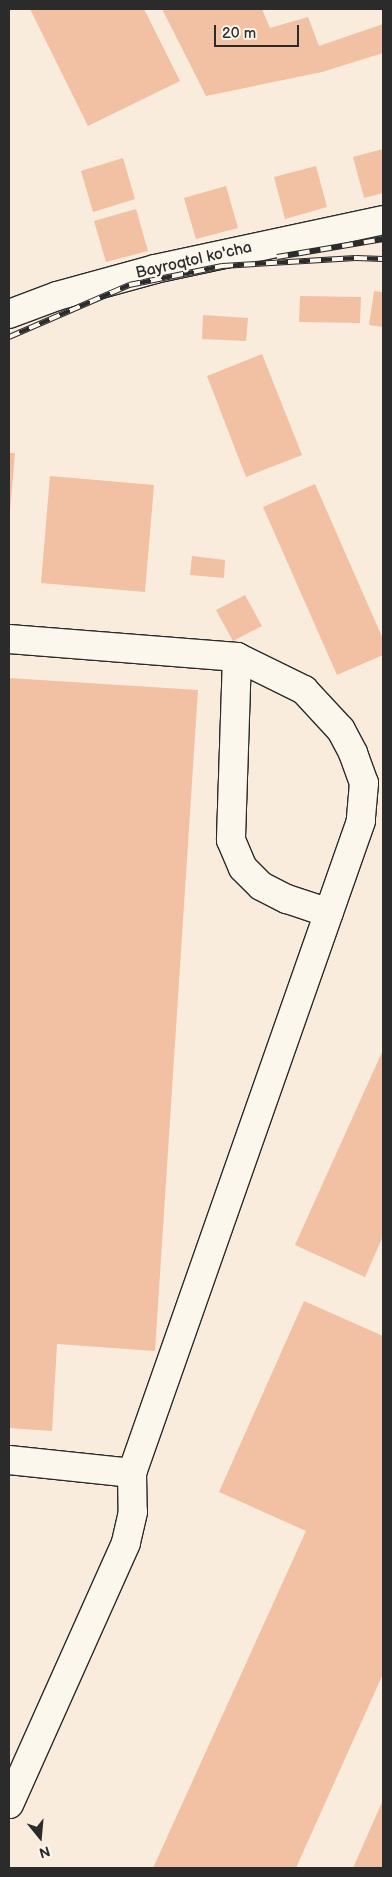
<!DOCTYPE html>
<html>
<head>
<meta charset="utf-8">
<style>
	body { margin:0 }
	#map { position:relative; width:392px; height:1877px; overflow:hidden; background:#f9ecdd; font-family:"Balsamiq Sans",sans-serif }
	div>[style] { position:absolute }
	.building>* { inset:0; background:#f2c0a2 }
	.roads { filter:drop-shadow(1px 0 #2b2b2b) drop-shadow(-1px 0 #2b2b2b) drop-shadow(0 1px #2b2b2b) drop-shadow(0 -1px #2b2b2b) }
	.minor>* { height:28px; margin:-14px; padding:0 14px; transform-origin:14px; border-radius:14px; background:#fbf7ec }
	.rail>* { height:5.5px; margin-top:-2.75px; transform-origin:0; background:repeating-linear-gradient(90deg,#fbf7ec 0 11px,#2b2b2b 0 22px); box-sizing:border-box; border-block:1px solid #2b2b2b }
	span { translate:-50% -50%; white-space:nowrap; text-align:center; line-height:1.15; -webkit-text-stroke:5px #fbf7ec; paint-order:stroke }
	.street-label { font-size:16px; color:#2b2b2b }
	.frame { position:absolute; inset:0; border:10px solid #2b2b2b; pointer-events:none }
	.north { position:absolute; left:15px; top:1812px; width:50px; height:50px; -webkit-text-stroke:4px #fbf7ec; paint-order:stroke; rotate:163deg; font-size:14px; font-weight:700; line-height:20px; text-align:center; color:#2b2b2b }
	.north::after { content:''; display:block; margin:auto; width:18px; height:22px; background:#2b2b2b; clip-path:polygon(50% 0,100% 100%,50% 72%,0 100%) }
	.scale { position:absolute; left:214px; top:25px; width:85px; height:22px; box-sizing:border-box; border:2px solid #2b2b2b; border-top:0; padding-left:6px; font-size:15px; line-height:18px; white-space:nowrap; color:#2b2b2b; -webkit-text-stroke:4px #fbf7ec; paint-order:stroke }
</style>
</head>
<body>
<div id="map">
	<div class="building">
		<div style="clip-path:polygon(30px 9px,144px 9px,180px 81px,88px 126px)"></div>
		<div style="clip-path:polygon(162px 9px,262px 9px,270px 28px,308px 17px,319px 46px,383px 24px,383px 53px,322px 72px,206px 96px)"></div>
		<div style="clip-path:polygon(383px 149px,383px 193px,364px 198px,353px 157px)"></div>
		<div style="clip-path:polygon(123px 158px,135px 199px,93px 212px,81px 171px)"></div>
		<div style="clip-path:polygon(316px 166px,327px 207px,285px 219px,274px 177px)"></div>
		<div style="clip-path:polygon(226px 186px,238px 228px,196px 239px,184px 198px)"></div>
		<div style="clip-path:polygon(136px 209px,148px 251px,106px 262px,94px 221px)"></div>
		<div style="clip-path:polygon(374px 291px,383px 292px,383px 327px,369px 325px)"></div>
		<div style="clip-path:polygon(300px 296px,361px 297px,360px 323px,299px 322px)"></div>
		<div style="clip-path:polygon(203px 315px,248px 318px,246px 341px,202px 339px)"></div>
		<div style="clip-path:polygon(262px 354px,302px 455px,246px 477px,207px 376px)"></div>
		<div style="clip-path:polygon(9px 453px,15px 453px,10px 512px,9px 511px)"></div>
		<div style="clip-path:polygon(50px 476px,154px 485px,145px 592px,41px 583px)"></div>
		<div style="clip-path:polygon(315px 484px,383px 639px,383px 655px,337px 675px,263px 507px)"></div>
		<div style="clip-path:polygon(192px 556px,225px 560px,224px 578px,190px 575px)"></div>
		<div style="clip-path:polygon(245px 595px,262px 626px,233px 641px,216px 610px)"></div>
		<div style="clip-path:polygon(9px 678px,198px 690px,155px 1351px,57px 1344px,52px 1431px,9px 1428px)"></div>
		<div style="clip-path:polygon(383px 1050px,383px 1236px,365px 1277px,295px 1245px)"></div>
		<div style="clip-path:polygon(304px 1301px,383px 1336px,383px 1674px,296px 1868px,153px 1868px,306px 1531px,219px 1492px)"></div>
		<div style="clip-path:polygon(383px 1800px,383px 1868px,353px 1868px)"></div>
	</div>
	<div class="roads">
		<div class="minor">
			<div style="left:9px;top:314px;width:51px;rotate:-20.6deg"></div>
			<div style="left:57px;top:296px;width:102px;rotate:-15.4deg"></div>
			<div style="left:155px;top:269px;width:233px;rotate:-12.1deg"></div>
			<div style="left:9px;top:639px;width:229px;rotate:4.5deg"></div>
			<div style="left:237px;top:657px;width:75px;rotate:26.2deg"></div>
			<div style="left:304px;top:690px;width:54px;rotate:47.2deg"></div>
			<div style="left:341px;top:730px;width:26px;rotate:62deg"></div>
			<div style="left:353px;top:753px;width:32px;rotate:70deg"></div>
			<div style="left:364px;top:783px;width:38px;rotate:95deg"></div>
			<div style="left:361px;top:821px;width:691px;rotate:109.35deg"></div>
			<div style="left:132px;top:1473px;width:39px;rotate:89deg"></div>
			<div style="left:133px;top:1512px;width:32px;rotate:103deg"></div>
			<div style="left:126px;top:1543px;width:286px;rotate:114.1deg"></div>
			<div style="left:237px;top:657px;width:183px;rotate:91.9deg"></div>
			<div style="left:231px;top:840px;width:30px;rotate:67deg"></div>
			<div style="left:243px;top:868px;width:25px;rotate:45deg"></div>
			<div style="left:261px;top:886px;width:29px;rotate:27deg"></div>
			<div style="left:287px;top:899px;width:44px;rotate:18.4deg"></div>
			<div style="left:9px;top:1460px;width:124px;rotate:6deg"></div>
		</div>
	</div>
	<div class="rail">
		<div style="left:277px;top:257px;width:108px;rotate:-9.6deg"></div>
		<div style="left:9px;top:337px;width:131px;rotate:-23.4deg"></div>
		<div style="left:129px;top:285px;width:95px;rotate:-11.5deg"></div>
		<div style="left:222px;top:266px;width:134px;rotate:-3.4deg"></div>
		<div style="left:356px;top:258px;width:27px;rotate:2deg"></div>
	</div>
	<div class="street-label">
		<span style="left:194px;top:261px;rotate:-13deg">Bayroqtol ko'cha</span>
	</div>
	<div class="frame"></div>
	<div class="north">N</div>
	<div class="scale">20 m</div>
</div>
</body>
</html>
